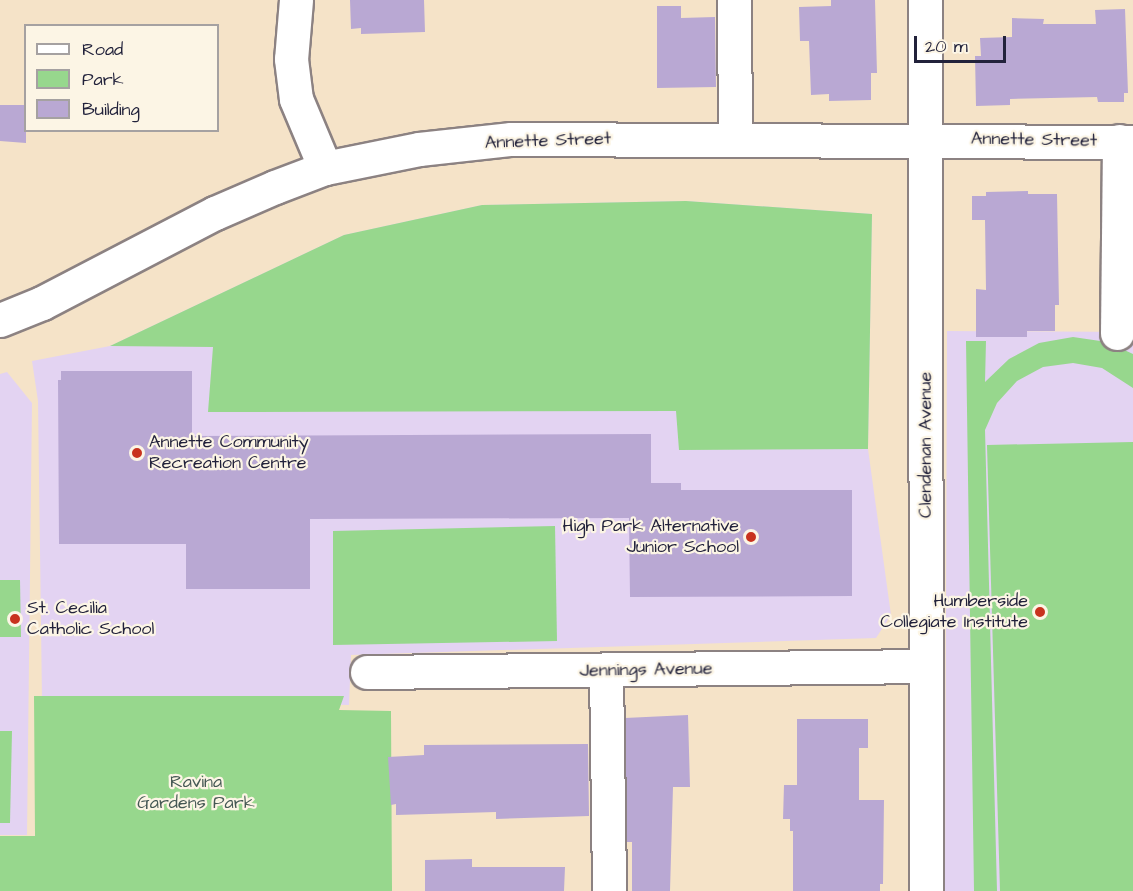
<!DOCTYPE html>
<html>
<head>
<meta charset="utf-8">
<style>
	body { margin:0 }
	#map { position:relative; width:1133px; height:891px; overflow:hidden; background:#f5e3c8; font-family:"Architects Daughter",sans-serif }
	div>[style] { position:absolute }
	.built>* { inset:0; background:#e3d3f2 }
	.green>* { inset:0; background:#97d78d }
	.building>* { inset:0; background:#b9a8d3 }
	.roads { filter:drop-shadow(2px 0 #8c8282) drop-shadow(-2px 0 #8c8282) drop-shadow(0 2px #8c8282) drop-shadow(0 -2px #8c8282) }
	.minor>* { height:33px; margin:-16.5px; padding:0 16.5px; transform-origin:16.5px; border-radius:16.5px; background:#fff }
	.dots>* { width:16px; height:16px; translate:-50% -50%; box-sizing:border-box; border:3px solid #fcf5e5; border-radius:50% }
	span { translate:-50% -50%; white-space:nowrap; text-align:center; line-height:1.15; -webkit-text-stroke:4.5px #fcf5e5; paint-order:stroke }
	.street-label { font-size:18px; color:#22223b }
	.poi-label { font-size:18px; color:#22223b }
	.left { translate:0 -50%; text-align:left }
	.right { translate:-100% -50%; text-align:right }
	.park-label { font-size:18px; color:#455854 }
	.legend { position:absolute; left:24px; top:24px; width:195px; height:108px; box-sizing:border-box; background:#fcf5e5; border:2px solid #a5a1a1; margin:0; padding:8px 10px; list-style:none; font-size:18px; color:#22223b }
	.legend li { display:flex; align-items:center; gap:12px; height:30px }
	.legend b { width:30px; border:2px solid #a5a1a1 }
	.scale { position:absolute; left:914px; top:36px; width:92px; height:27px; box-sizing:border-box; border:3px solid #22223b; border-top:0; padding-left:8px; font-size:18px; line-height:21px; white-space:nowrap; color:#22223b; -webkit-text-stroke:4px #fcf5e5; paint-order:stroke }
</style>
</head>
<body>
<div id="map">
	<div class="built">
		<div style="clip-path:polygon(686px 201px,872px 214px,868px 449px,891px 615px,876px 638px,351px 655px,349px 705px,42px 700px,38px 401px,32px 361px,110px 346px,344px 235px,482px 205px)"></div>
		<div style="clip-path:polygon(947px 331px,1133px 332px,1133px 891px,945px 891px)"></div>
		<div style="clip-path:polygon(7px 372px,32px 403px,27px 835px,0 835px,0 374px)"></div>
	</div>
	<div class="green">
		<div style="clip-path:polygon(686px 201px,872px 214px,868px 449px,679px 450px,676px 411px,208px 412px,213px 347px,110px 346px,344px 235px,482px 205px)"></div>
		<div style="clip-path:polygon(1073px 337px,1107px 342px,1133px 354px,1133px 388px,1102px 368px,1073px 363px,1043px 367px,1017px 381px,997px 403px,985px 430px,997px 891px,974px 891px,966px 341px,986px 341px,985px 382px,1009px 359px,1039px 343px)"></div>
		<div style="clip-path:polygon(1133px 442px,1133px 891px,1000px 891px,987px 445px)"></div>
		<div style="clip-path:polygon(555px 526px,557px 641px,333px 645px,333px 531px)"></div>
		<div style="clip-path:polygon(0 580px,20px 580px,21px 637px,0 637px)"></div>
		<div style="clip-path:polygon(34px 696px,344px 696px,339px 710px,391px 711px,392px 891px,0 891px,0 836px,35px 836px)"></div>
		<div style="clip-path:polygon(0 731px,12px 731px,10px 823px,0 823px)"></div>
	</div>
	<div class="building">
		<div style="clip-path:polygon(350px 0,424px 0,425px 32px,361px 34px,361px 28px,351px 29px)"></div>
		<div style="clip-path:polygon(831px 0,875px 0,877px 73px,871px 73px,871px 100px,829px 101px,829px 94px,811px 95px,809px 41px,800px 41px,799px 7px,831px 6px)"></div>
		<div style="clip-path:polygon(657px 6px,681px 6px,681px 18px,715px 17px,716px 87px,657px 88px)"></div>
		<div style="clip-path:polygon(1125px 9px,1128px 93px,1124px 93px,1124px 102px,1098px 102px,1097px 97px,1010px 99px,1010px 105px,976px 106px,975px 56px,981px 56px,980px 38px,1012px 37px,1012px 18px,1044px 19px,1043px 24px,1096px 24px,1095px 10px)"></div>
		<div style="clip-path:polygon(0 105px,26px 105px,26px 143px,0 141px)"></div>
		<div style="clip-path:polygon(1028px 191px,1028px 194px,1057px 194px,1059px 305px,1055px 305px,1055px 331px,1027px 331px,1027px 337px,976px 337px,976px 289px,986px 290px,985px 220px,972px 220px,972px 196px,986px 196px,986px 192px)"></div>
		<div style="clip-path:polygon(61px 371px,192px 371px,192px 436px,651px 434px,651px 483px,681px 483px,681px 490px,852px 490px,852px 596px,630px 597px,629px 518px,310px 519px,310px 589px,186px 589px,186px 544px,59px 544px,58px 380px,61px 380px)"></div>
		<div style="clip-path:polygon(688px 715px,690px 787px,673px 787px,670px 891px,632px 891px,632px 842px,627px 842px,625px 718px)"></div>
		<div style="clip-path:polygon(797px 719px,868px 719px,868px 748px,859px 748px,859px 800px,884px 800px,883px 884px,880px 884px,880px 891px,793px 891px,793px 831px,790px 831px,790px 819px,783px 819px,784px 785px,797px 785px)"></div>
		<div style="clip-path:polygon(588px 744px,589px 816px,496px 819px,496px 812px,396px 815px,396px 804px,391px 805px,388px 757px,424px 755px,424px 745px)"></div>
		<div style="clip-path:polygon(472px 859px,472px 867px,565px 867px,564px 891px,425px 891px,425px 860px)"></div>
	</div>
	<div class="roads">
		<div class="minor">
			<div style="left:296px;top:0;width:59px;rotate:94.8deg"></div>
			<div style="left:291px;top:59px;width:40px;rotate:82.9deg"></div>
			<div style="left:296px;top:99px;width:75px;rotate:67.2deg"></div>
			<div style="left:734px;top:0;width:139px;rotate:89.6deg"></div>
			<div style="left:925px;top:0;width:891px;rotate:89.94deg"></div>
			<div style="left:0;top:320px;width:45px;rotate:-22deg"></div>
			<div style="left:42px;top:303px;width:195px;rotate:-27.5deg"></div>
			<div style="left:215px;top:213px;width:65px;rotate:-23.4deg"></div>
			<div style="left:275px;top:187px;width:53px;rotate:-20.8deg"></div>
			<div style="left:325px;top:168px;width:96px;rotate:-11.4deg"></div>
			<div style="left:419px;top:149px;width:93px;rotate:-6.2deg"></div>
			<div style="left:511px;top:139px;width:622px;rotate:0.28deg"></div>
			<div style="left:1117px;top:333px;width:192px;rotate:-89.4deg"></div>
			<div style="left:606px;top:670px;width:221px;rotate:89.2deg"></div>
			<div style="left:367px;top:672px;width:559px;rotate:-0.61deg"></div>
		</div>
	</div>
	<div class="dots">
		<div style="left:137px;top:453px;background:#c8321e"></div>
		<div style="left:751px;top:537px;background:#c8321e"></div>
		<div style="left:1040px;top:612px;background:#c8321e"></div>
		<div style="left:15px;top:619px;background:#c8321e"></div>
	</div>
	<div class="street-label">
		<span style="left:1034px;top:140px;rotate:1deg">Annette Street</span>
		<span style="left:548px;top:141px;rotate:-2deg">Annette Street</span>
		<span style="left:926px;top:445px;rotate:-90deg">Clendenan Avenue</span>
		<span style="left:646px;top:670px;rotate:-1deg">Jennings Avenue</span>
	</div>
	<div class="poi-label">
		<span class="left" style="left:149px;top:453px">Annette Community<br>Recreation Centre</span>
		<span class="right" style="left:739px;top:537px">High Park Alternative<br>Junior School</span>
		<span class="right" style="left:1028px;top:612px">Humberside<br>Collegiate Institute</span>
		<span class="left" style="left:27px;top:619px">St. Cecilia<br>Catholic School</span>
	</div>
	<div class="park-label">
		<span style="left:196px;top:793px">Ravina<br>Gardens Park</span>
	</div>
	<ul class="legend">
	<li><b style="height:8px;background:#fff"></b>Road</li>
	<li><b style="height:16px;background:#97d78d"></b>Park</li>
	<li><b style="height:16px;background:#b9a8d3"></b>Building</li>
	</ul>
	<div class="scale">20 m</div>
</div>
</body>
</html>
